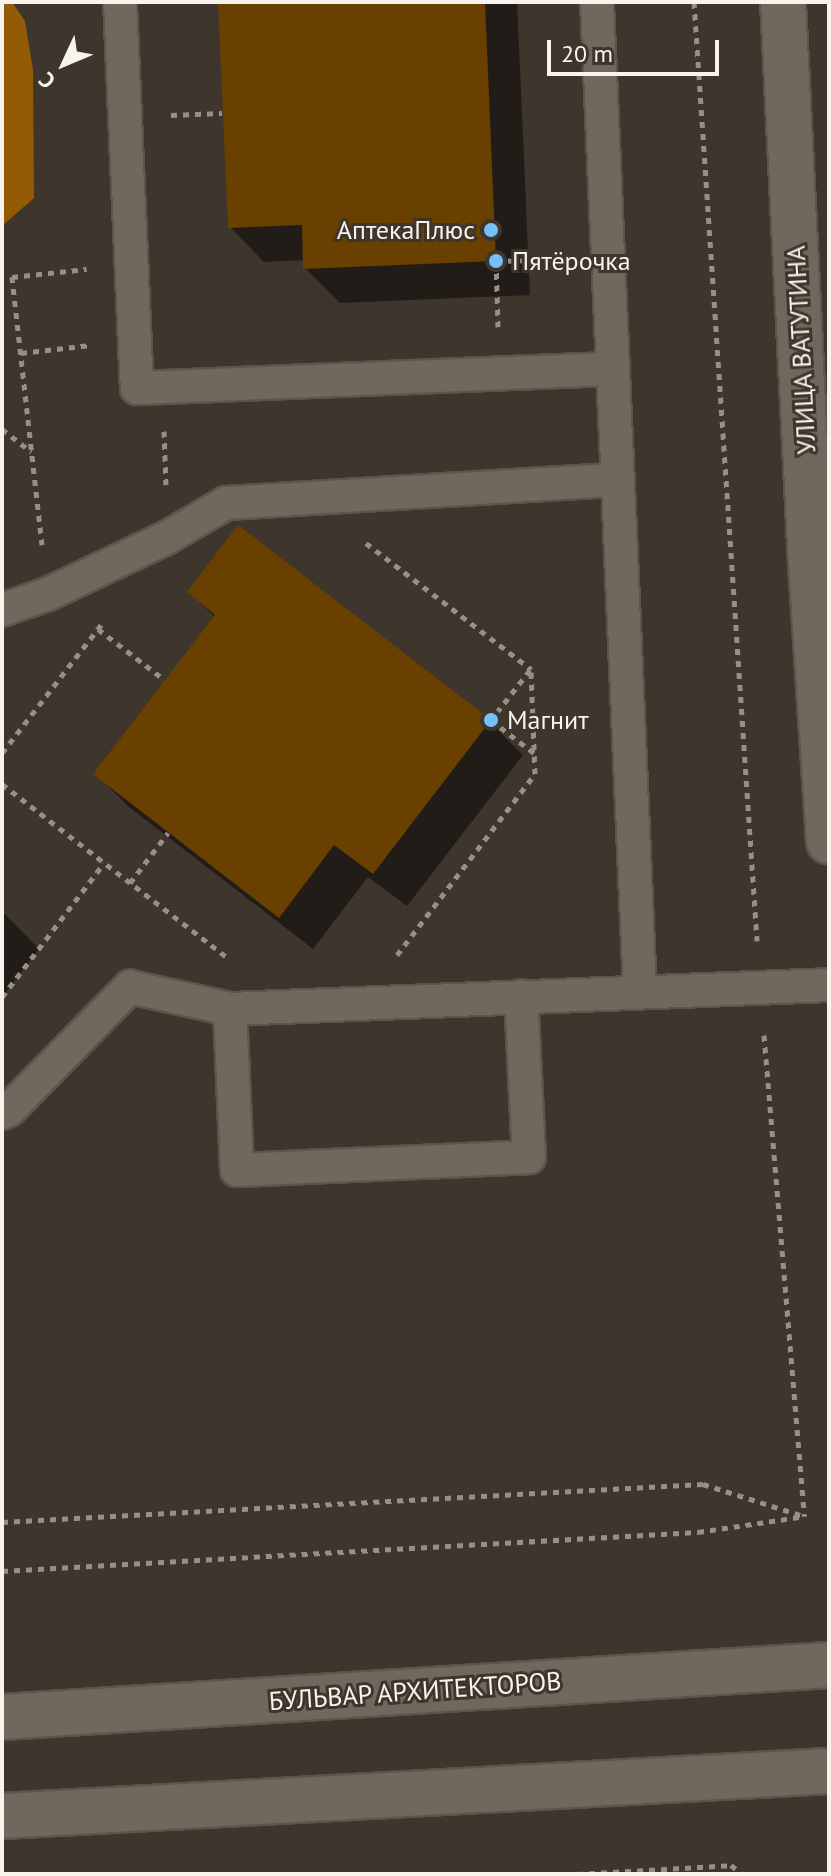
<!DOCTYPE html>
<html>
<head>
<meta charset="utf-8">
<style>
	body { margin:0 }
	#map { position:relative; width:831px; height:1876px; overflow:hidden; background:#3e352c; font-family:"PT Sans",sans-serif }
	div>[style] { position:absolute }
	.forest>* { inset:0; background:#935c04 }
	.shadow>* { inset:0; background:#0007 }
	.building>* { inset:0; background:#694000 }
	.path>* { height:5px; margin-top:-2.5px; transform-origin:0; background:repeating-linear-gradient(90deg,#978f88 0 6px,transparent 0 12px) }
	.roads { filter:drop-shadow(2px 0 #5b554c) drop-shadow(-2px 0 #5b554c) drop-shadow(0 2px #5b554c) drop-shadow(0 -2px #5b554c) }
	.service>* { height:32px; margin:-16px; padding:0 16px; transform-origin:16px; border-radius:16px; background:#71685d }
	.secondary>* { height:44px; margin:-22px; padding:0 22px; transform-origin:22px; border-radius:22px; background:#71685d }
	.dots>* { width:22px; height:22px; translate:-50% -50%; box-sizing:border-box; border:4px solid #3e352c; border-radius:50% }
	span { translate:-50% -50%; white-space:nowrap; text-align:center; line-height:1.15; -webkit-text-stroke:6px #3e352c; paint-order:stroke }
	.poi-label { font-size:26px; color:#f9f3ed }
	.right { translate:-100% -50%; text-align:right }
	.left { translate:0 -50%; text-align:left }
	.street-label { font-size:26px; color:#f9f3ed }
	.frame { position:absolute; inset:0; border:4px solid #f9f3ed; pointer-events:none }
	.north { position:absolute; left:24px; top:24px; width:80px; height:80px; -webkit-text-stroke:6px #3e352c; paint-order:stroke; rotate:226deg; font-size:22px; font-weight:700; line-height:32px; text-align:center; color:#f9f3ed }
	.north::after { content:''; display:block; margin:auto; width:28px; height:36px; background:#f9f3ed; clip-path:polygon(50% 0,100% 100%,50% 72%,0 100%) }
	.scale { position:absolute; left:547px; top:40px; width:172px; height:36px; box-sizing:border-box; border:4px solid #f9f3ed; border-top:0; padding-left:10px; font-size:24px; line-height:28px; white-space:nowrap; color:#f9f3ed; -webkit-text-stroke:6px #3e352c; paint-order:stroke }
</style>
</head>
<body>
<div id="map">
	<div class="forest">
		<div style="clip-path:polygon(2px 2px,12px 2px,25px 21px,33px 70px,34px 198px,2px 226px)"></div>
	</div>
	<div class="shadow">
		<div style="clip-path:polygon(220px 2px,517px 2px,530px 295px,340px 303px,305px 268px,305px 260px,264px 262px,230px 227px)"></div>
		<div style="clip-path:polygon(238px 528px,490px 722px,523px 755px,407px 906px,368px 877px,313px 949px,129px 807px,96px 774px,216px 618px,189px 592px)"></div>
		<div style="clip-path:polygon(2px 911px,39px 949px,2px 997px)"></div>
	</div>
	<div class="building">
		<div style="clip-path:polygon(218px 2px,485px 2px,496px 261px,303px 269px,302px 225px,228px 228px)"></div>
		<div style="clip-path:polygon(238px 525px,491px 720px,373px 874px,334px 845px,279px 918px,93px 774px,215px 615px,187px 592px)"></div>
	</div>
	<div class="path">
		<div style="left:694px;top:2px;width:941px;rotate:86.16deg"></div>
		<div style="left:171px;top:115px;width:51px;rotate:-2.2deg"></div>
		<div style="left:498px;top:327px;width:66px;rotate:-91.7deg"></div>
		<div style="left:496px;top:261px;width:66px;rotate:-1.7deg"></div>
		<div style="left:21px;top:353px;width:70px;rotate:-6.5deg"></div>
		<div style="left:2px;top:429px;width:37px;rotate:38deg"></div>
		<div style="left:164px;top:431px;width:54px;rotate:87.9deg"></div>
		<div style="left:366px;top:543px;width:208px;rotate:37.4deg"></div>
		<div style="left:42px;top:545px;width:270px;rotate:-96.4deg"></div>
		<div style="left:12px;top:277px;width:75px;rotate:-6.1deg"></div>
		<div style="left:98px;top:629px;width:84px;rotate:37.3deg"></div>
		<div style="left:530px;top:670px;width:63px;rotate:128deg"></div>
		<div style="left:491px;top:720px;width:54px;rotate:37.5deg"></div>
		<div style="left:2px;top:753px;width:167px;rotate:-52.3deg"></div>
		<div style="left:2px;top:784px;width:287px;rotate:37.6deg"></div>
		<div style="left:130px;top:883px;width:63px;rotate:-52.8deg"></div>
		<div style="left:397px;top:955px;width:228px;rotate:-52.7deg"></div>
		<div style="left:535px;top:774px;width:105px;rotate:-92.2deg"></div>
		<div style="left:2px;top:997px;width:168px;rotate:-52.7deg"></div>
		<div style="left:764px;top:1035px;width:483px;rotate:85.2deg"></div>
		<div style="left:2px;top:1522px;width:702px;rotate:-3.1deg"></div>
		<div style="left:703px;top:1484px;width:105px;rotate:17.7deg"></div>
		<div style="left:2px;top:1571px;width:697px;rotate:-3.21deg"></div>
		<div style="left:698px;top:1532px;width:102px;rotate:-8.4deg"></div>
		<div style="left:577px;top:1874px;width:154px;rotate:-3.3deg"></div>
		<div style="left:731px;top:1865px;width:14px;rotate:39deg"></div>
	</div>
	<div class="roads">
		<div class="service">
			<div style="left:120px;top:2px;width:386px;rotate:87.5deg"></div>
			<div style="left:137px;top:388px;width:476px;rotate:-2.3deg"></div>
			<div style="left:597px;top:2px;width:990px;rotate:87.51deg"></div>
			<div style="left:2px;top:610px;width:49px;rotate:-19.2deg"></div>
			<div style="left:48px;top:594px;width:133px;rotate:-25.4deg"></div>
			<div style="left:168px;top:537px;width:67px;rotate:-30.4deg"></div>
			<div style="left:226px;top:503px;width:392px;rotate:-3.4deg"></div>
			<div style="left:230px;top:1009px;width:161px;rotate:87.5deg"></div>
			<div style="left:237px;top:1170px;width:292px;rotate:-2.5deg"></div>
			<div style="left:529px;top:1157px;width:161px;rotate:-92.8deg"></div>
			<div style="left:2px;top:1113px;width:8px;rotate:-23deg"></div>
			<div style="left:9px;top:1110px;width:173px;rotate:-45.5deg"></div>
			<div style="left:130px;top:987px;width:102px;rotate:12.4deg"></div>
			<div style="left:230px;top:1009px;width:599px;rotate:-2.29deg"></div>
		</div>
		<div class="secondary">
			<div style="left:783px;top:2px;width:546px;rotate:87.16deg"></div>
			<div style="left:810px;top:547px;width:295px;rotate:86.3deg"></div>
			<div style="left:2px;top:1717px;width:829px;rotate:-3.6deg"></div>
			<div style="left:2px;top:1816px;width:828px;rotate:-3.11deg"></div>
		</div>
	</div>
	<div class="dots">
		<div style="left:491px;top:230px;background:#77bff7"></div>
		<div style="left:496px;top:261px;background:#77bff7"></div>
		<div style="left:491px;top:720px;background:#77bff7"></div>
	</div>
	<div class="poi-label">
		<span class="right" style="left:475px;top:230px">АптекаПлюс</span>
		<span class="left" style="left:512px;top:261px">Пятёрочка</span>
		<span class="left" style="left:507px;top:720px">Магнит</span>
	</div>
	<div class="street-label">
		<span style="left:801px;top:350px;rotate:-93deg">УЛИЦА ВАТУТИНА</span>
		<span style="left:415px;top:1691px;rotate:-4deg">БУЛЬВАР АРХИТЕКТОРОВ</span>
	</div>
	<div class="frame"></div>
	<div class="north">С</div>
	<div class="scale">20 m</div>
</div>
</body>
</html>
